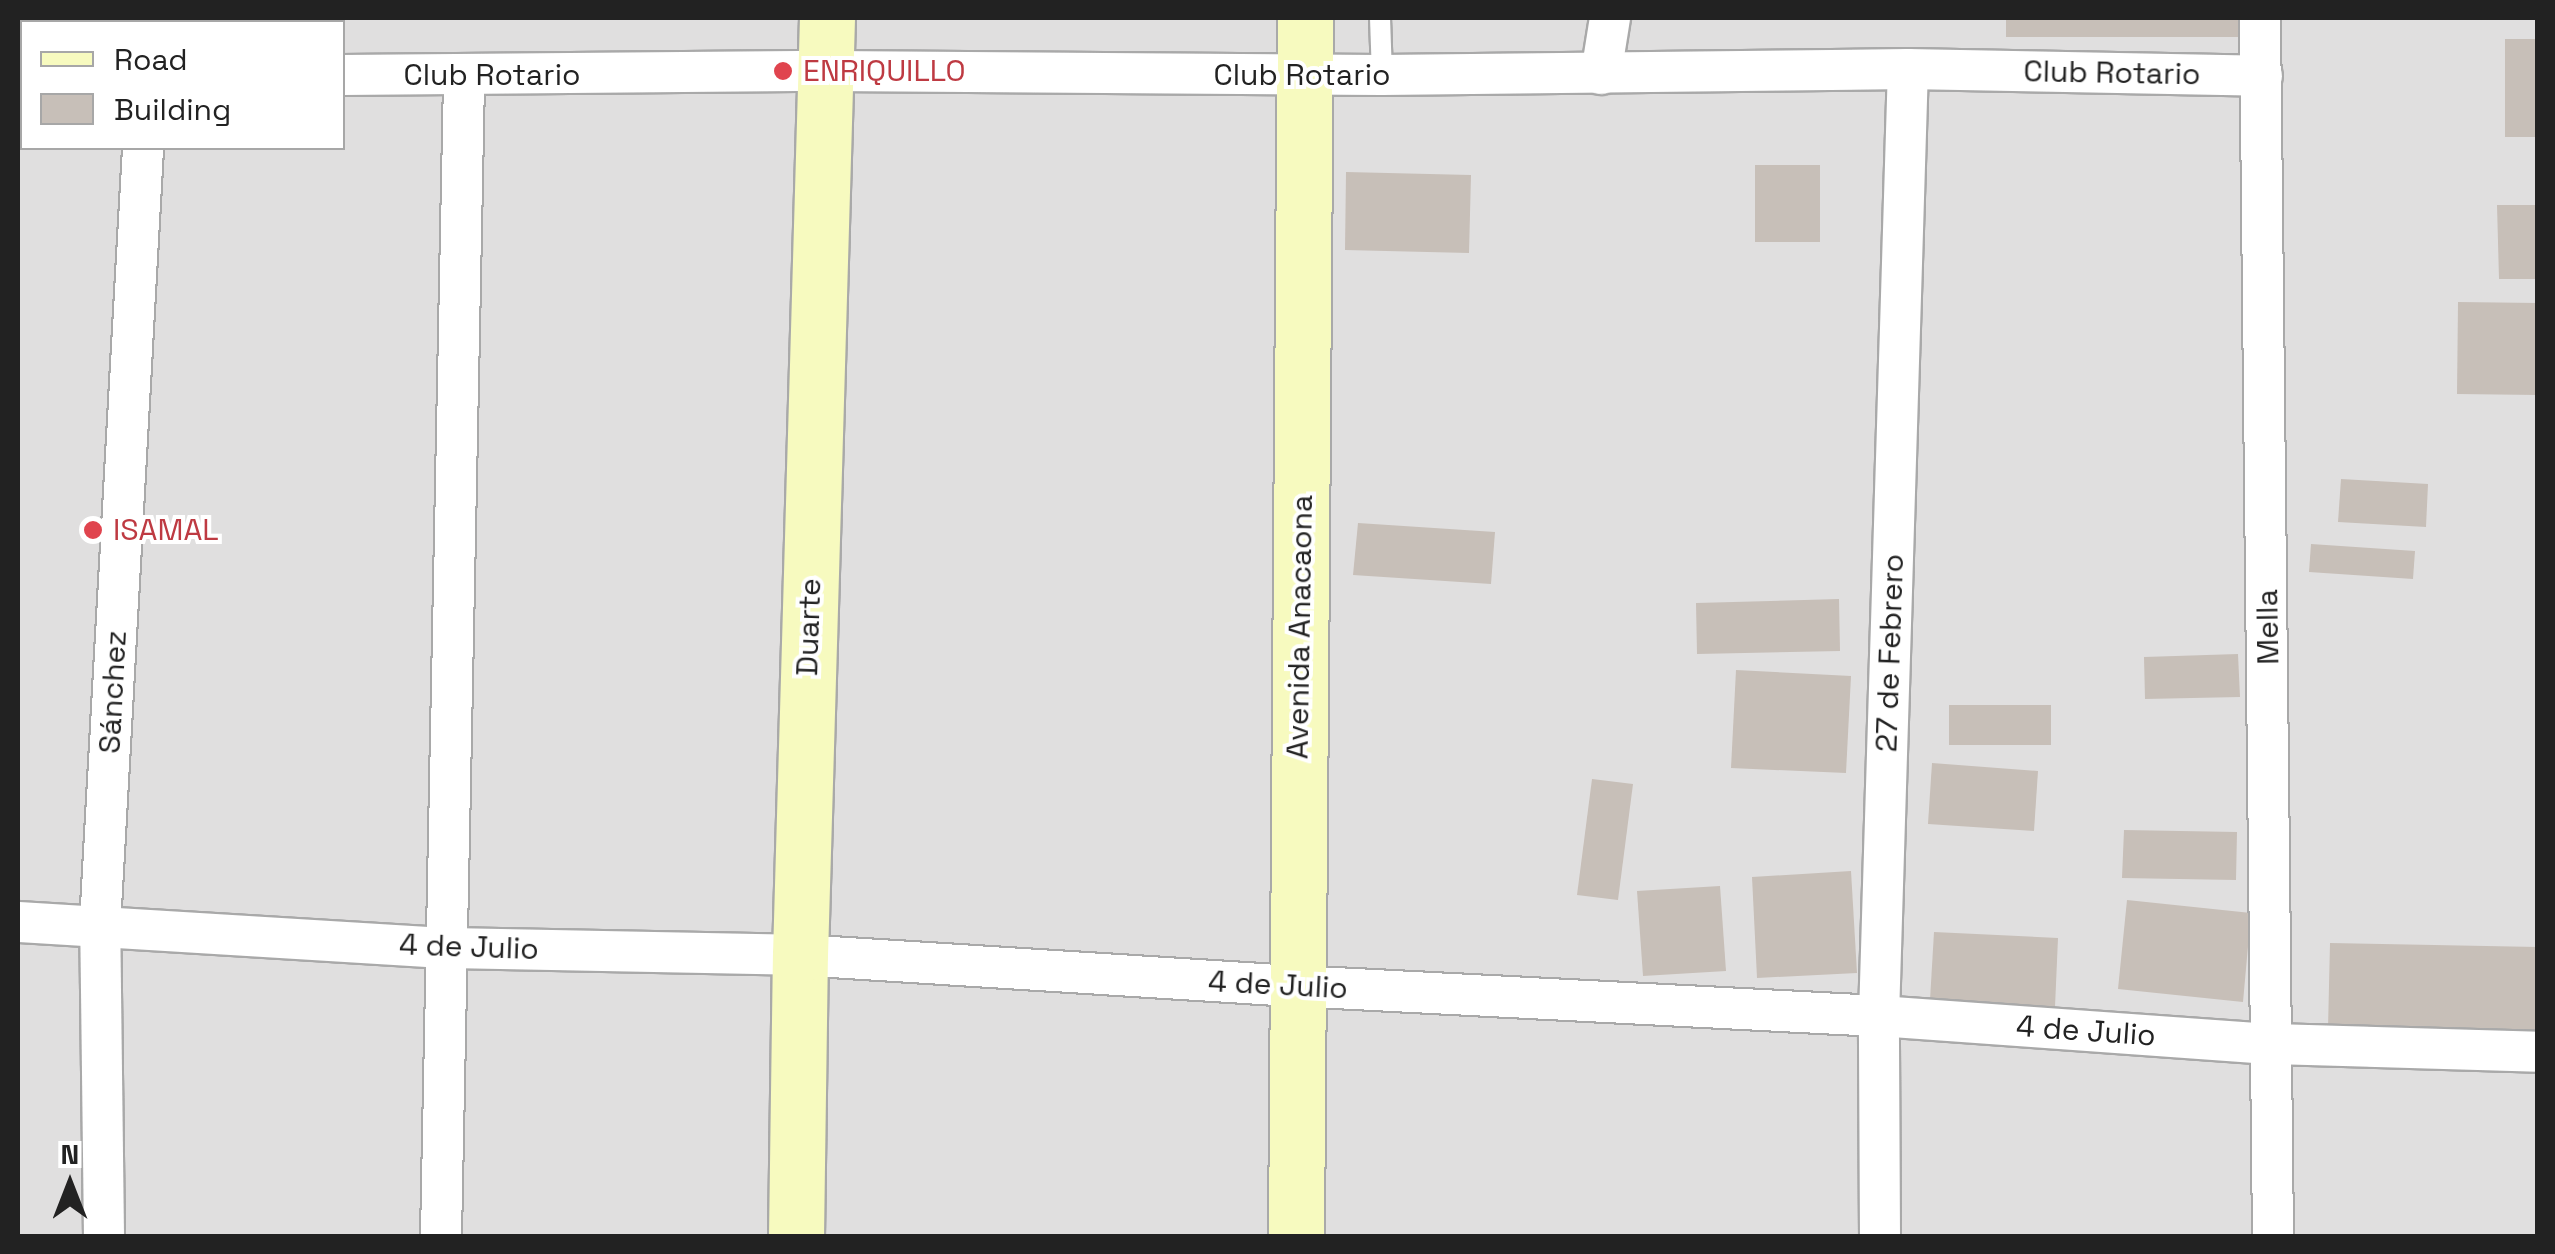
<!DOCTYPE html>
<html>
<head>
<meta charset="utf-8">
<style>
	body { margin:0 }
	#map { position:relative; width:2555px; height:1254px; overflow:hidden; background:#f2efe9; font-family:"Space Grotesk",sans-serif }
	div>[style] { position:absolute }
	.residential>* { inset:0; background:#e0dfdf }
	.building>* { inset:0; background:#c7bfb8 }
	.roads { filter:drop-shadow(2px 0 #a9a9a9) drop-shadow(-2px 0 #a9a9a9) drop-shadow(0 2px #a9a9a9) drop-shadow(0 -2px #a9a9a9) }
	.service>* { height:20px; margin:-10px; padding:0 10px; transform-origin:10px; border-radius:10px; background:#fff }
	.minor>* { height:40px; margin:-20px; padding:0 20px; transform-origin:20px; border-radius:20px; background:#fff }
	.secondary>* { height:55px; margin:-27.5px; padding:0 27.5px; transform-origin:27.5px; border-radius:27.5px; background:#f7fabf }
	.dots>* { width:28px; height:28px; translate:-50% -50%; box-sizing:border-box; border:5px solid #fff; border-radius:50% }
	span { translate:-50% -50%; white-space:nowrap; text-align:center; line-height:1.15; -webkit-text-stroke:8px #fff; paint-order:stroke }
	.health-label { font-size:30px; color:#be3a42 }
	.left { translate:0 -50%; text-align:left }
	.street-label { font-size:30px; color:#222 }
	.frame { position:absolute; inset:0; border:20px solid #222; pointer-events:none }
	.legend { position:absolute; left:20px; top:20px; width:325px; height:130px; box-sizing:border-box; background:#fff; border:2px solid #a7a7a7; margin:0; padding:12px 18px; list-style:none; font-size:30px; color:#222 }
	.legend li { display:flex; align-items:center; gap:20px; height:50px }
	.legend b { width:50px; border:2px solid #a7a7a7 }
	.north { position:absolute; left:20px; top:1134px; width:100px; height:100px; -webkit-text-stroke:8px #fff; paint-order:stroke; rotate:0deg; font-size:28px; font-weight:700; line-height:40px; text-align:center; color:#222 }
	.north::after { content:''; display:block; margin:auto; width:35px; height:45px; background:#222; clip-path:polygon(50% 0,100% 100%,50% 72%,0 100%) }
</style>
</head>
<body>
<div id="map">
	<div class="residential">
		<div style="clip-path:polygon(evenodd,18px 18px,2537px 18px,2537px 1236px,18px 1236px,18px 18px,22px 22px,342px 22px,342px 148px,22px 148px,22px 22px)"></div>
	</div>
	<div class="building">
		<div style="clip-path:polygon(2006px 18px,2238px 18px,2238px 37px,2006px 37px)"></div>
		<div style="clip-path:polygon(2505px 39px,2538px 39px,2538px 137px,2505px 137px)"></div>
		<div style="clip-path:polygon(1755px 165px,1820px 165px,1820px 242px,1755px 242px)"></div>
		<div style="clip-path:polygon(1346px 172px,1471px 175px,1469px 253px,1345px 250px)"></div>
		<div style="clip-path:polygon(2497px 205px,2538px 205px,2538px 279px,2499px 279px)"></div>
		<div style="clip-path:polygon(2458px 302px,2538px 303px,2538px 395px,2457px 394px)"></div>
		<div style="clip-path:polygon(2341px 479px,2428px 484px,2426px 527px,2338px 522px)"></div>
		<div style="clip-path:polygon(1358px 523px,1495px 532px,1491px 584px,1353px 575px)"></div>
		<div style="clip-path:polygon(2311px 544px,2415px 551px,2413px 579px,2309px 572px)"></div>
		<div style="clip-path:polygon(1839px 599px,1840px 651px,1697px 654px,1696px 603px)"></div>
		<div style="clip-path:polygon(2238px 654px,2240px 697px,2145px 699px,2144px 657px)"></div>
		<div style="clip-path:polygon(1736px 670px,1851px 676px,1846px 773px,1731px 768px)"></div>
		<div style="clip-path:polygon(1949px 705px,2051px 705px,2051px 745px,1949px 745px)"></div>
		<div style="clip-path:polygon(1932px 763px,2038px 771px,2034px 831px,1928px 824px)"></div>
		<div style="clip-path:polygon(1592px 779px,1633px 784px,1618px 900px,1577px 895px)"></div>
		<div style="clip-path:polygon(2124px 830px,2237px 832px,2236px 880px,2122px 878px)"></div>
		<div style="clip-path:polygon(1851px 871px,1857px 973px,1757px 978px,1752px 877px)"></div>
		<div style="clip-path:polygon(1720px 886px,1726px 971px,1643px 976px,1637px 891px)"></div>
		<div style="clip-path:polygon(2127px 900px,2251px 913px,2243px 1002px,2118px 989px)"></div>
		<div style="clip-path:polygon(1934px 932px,2058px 938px,2055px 1007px,1930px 1000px)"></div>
		<div style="clip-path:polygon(2330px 943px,2538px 947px,2538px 1034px,2328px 1029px)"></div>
	</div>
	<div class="roads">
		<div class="service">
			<div style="left:1380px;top:18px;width:57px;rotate:88deg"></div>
		</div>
		<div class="minor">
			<div style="left:2260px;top:18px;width:1218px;rotate:89.39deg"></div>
			<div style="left:147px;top:22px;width:4px;rotate:-90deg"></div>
			<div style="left:18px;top:74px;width:4px"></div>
			<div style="left:1601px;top:74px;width:57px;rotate:-80.9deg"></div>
			<div style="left:342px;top:75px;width:484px;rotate:-0.5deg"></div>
			<div style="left:826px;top:71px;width:556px;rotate:0.41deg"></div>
			<div style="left:1382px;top:75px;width:526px;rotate:-0.65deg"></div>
			<div style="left:1908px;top:69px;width:354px;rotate:1.1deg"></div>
			<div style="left:18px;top:922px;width:427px;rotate:3.5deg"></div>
			<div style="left:444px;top:948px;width:356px;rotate:1.1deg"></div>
			<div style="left:800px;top:955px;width:497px;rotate:3.6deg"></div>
			<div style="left:1296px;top:986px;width:584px;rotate:2.95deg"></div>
			<div style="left:1879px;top:1016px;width:395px;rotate:4.1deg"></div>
			<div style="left:2273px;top:1044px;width:265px;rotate:1.7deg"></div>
			<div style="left:104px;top:1236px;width:311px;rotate:-90.7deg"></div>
			<div style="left:100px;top:925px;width:778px;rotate:-86.83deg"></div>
			<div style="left:441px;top:1236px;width:1160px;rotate:-88.86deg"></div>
			<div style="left:1880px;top:1236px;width:220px;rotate:-90.3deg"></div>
			<div style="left:1879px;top:1016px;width:947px;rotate:-88.25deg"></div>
		</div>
		<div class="secondary">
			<div style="left:796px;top:1236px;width:281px;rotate:-89.2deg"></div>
			<div style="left:800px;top:955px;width:937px;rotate:-88.35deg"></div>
			<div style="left:1296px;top:1236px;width:1218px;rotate:-89.58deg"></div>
		</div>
	</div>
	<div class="dots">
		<div style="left:783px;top:71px;background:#e0444e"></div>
		<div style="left:93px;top:530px;background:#e0444e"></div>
	</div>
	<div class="health-label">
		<span class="left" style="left:803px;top:71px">ENRIQUILLO</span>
		<span class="left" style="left:113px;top:530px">ISAMAL</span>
	</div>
	<div class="street-label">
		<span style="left:2112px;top:73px;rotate:1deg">Club Rotario</span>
		<span style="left:492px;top:75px">Club Rotario</span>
		<span style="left:1302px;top:75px">Club Rotario</span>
		<span style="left:809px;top:627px;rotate:-88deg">Duarte</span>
		<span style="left:1300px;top:627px;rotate:-89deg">Avenida Anacaona</span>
		<span style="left:2268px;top:627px;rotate:-91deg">Mella</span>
		<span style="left:1890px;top:653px;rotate:-88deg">27 de Febrero</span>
		<span style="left:113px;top:692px;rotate:-87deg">Sánchez</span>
		<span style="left:469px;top:947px;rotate:2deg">4 de Julio</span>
		<span style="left:1278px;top:985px;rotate:3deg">4 de Julio</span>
		<span style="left:2086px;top:1031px;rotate:4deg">4 de Julio</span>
	</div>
	<div class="frame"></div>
	<ul class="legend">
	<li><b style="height:12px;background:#f7fabf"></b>Road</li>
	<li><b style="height:28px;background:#c7bfb8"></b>Building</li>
	</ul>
	<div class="north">N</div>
</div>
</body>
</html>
